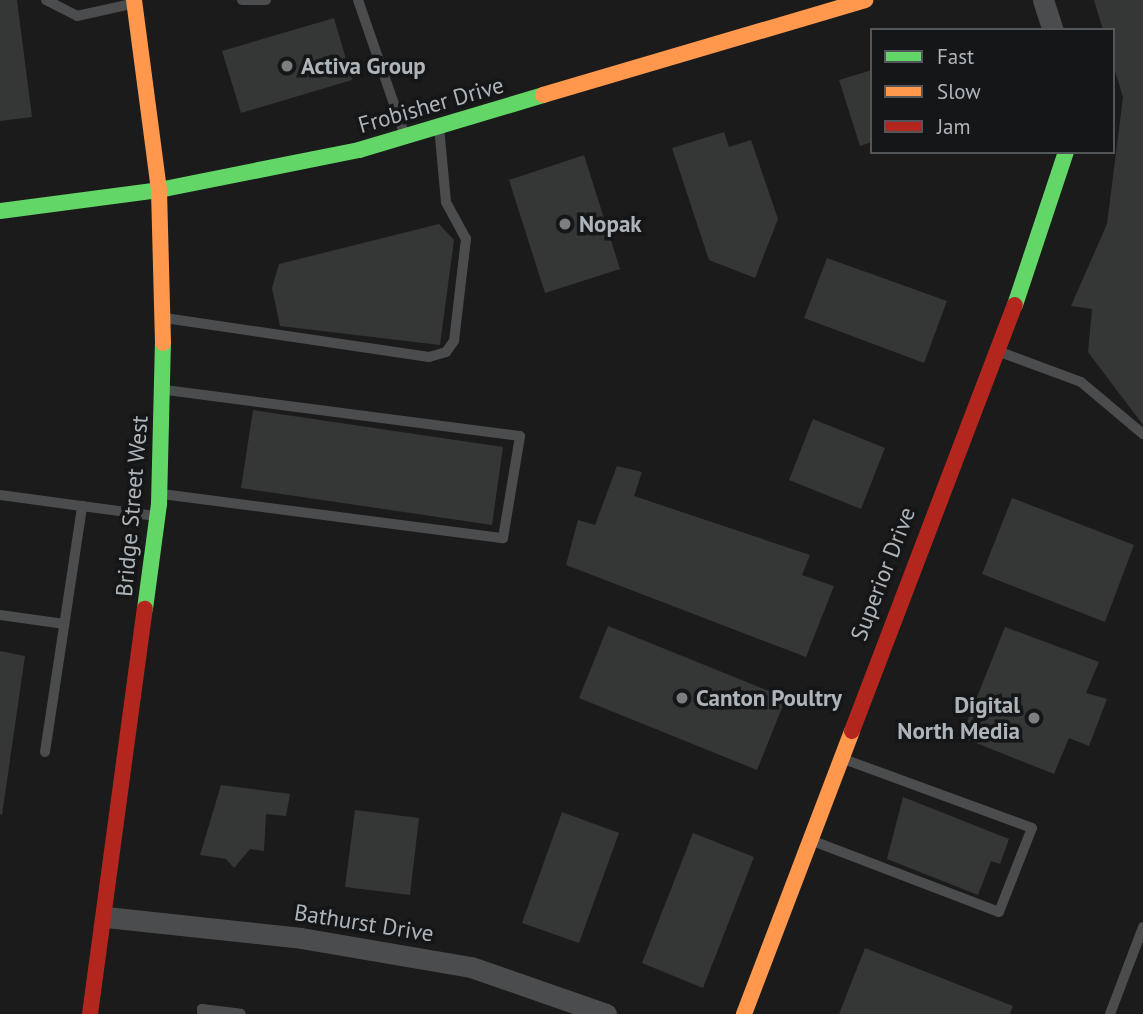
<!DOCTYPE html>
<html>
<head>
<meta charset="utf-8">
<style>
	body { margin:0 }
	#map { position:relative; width:1143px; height:1014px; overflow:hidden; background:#1b1b1b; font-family:"PT Sans",sans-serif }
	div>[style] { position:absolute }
	.building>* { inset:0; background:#353636 }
	.lane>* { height:10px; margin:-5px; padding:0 5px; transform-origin:5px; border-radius:5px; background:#4b4c4d }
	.street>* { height:21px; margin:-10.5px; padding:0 10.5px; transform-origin:10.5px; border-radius:10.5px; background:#4b4c4d }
	.fast>* { height:16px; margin:-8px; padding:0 8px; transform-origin:8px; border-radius:8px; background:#63d668 }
	.slow>* { height:16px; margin:-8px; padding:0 8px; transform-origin:8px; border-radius:8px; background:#ff974d }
	.jam>* { height:16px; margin:-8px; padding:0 8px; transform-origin:8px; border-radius:8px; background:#b3261e }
	.dots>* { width:19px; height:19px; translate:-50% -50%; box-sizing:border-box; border:4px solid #151617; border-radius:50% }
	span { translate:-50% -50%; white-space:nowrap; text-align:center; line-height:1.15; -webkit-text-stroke:7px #151617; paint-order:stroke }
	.poi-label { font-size:23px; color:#aeb5ba; font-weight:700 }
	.left { translate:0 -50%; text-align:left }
	.right { translate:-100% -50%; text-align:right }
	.street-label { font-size:23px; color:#aeb5ba }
	.legend { position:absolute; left:870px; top:28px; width:245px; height:126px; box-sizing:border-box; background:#151617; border:2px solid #525658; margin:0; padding:9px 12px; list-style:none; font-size:21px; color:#aeb5ba }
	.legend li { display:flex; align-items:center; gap:14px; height:35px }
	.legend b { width:35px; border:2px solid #525658 }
</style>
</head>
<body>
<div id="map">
	<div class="building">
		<div style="clip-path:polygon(0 0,17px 0,32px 117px,0 121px)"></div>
		<div style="clip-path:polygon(1094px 0,1143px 0,1143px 425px,1088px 352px,1092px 309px,1071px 306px,1107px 224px,1123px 97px,1113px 65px,1113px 30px,1103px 30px)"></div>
		<div style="clip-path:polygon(334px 18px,352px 80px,241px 113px,222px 51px)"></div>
		<div style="clip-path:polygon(872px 70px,872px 142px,860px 146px,839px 80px)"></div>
		<div style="clip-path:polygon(724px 132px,729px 147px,751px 140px,778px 219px,755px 278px,709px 260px,672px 148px)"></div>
		<div style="clip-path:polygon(584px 155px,620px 269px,545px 293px,509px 180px)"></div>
		<div style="clip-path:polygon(439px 224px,454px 240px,440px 345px,280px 326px,272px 288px,279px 264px)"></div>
		<div style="clip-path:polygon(827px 258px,947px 301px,924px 363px,804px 318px)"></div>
		<div style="clip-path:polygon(253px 410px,503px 447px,492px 525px,241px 488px)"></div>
		<div style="clip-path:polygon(813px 419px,885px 448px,861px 509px,789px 480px)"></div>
		<div style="clip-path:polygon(617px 466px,642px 472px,634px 496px,810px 555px,802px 575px,834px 586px,806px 657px,566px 565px,578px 520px,595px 525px)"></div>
		<div style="clip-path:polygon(1012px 498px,1134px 545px,1105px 622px,982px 574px)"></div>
		<div style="clip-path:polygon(608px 626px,786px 698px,757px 770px,579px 698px)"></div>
		<div style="clip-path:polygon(1005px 627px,1099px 662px,1086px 693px,1107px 699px,1089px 746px,1069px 738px,1054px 774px,961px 737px)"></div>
		<div style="clip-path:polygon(0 651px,25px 656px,2px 815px,0 814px)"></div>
		<div style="clip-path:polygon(221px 785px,290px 794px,286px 816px,266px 814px,264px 851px,250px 849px,234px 868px,226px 859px,200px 855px)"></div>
		<div style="clip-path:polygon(903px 797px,1009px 839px,1000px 864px,991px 861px,978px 895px,887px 859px)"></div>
		<div style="clip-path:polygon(355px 810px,419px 818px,410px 895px,345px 887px)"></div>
		<div style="clip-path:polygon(562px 812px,619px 833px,579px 943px,522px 923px)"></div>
		<div style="clip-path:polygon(693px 833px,754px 857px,703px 988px,642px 963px)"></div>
		<div style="clip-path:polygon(865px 948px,1013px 1006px,1010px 1014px,839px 1014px)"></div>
	</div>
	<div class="lane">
		<div style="left:46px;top:0;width:35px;rotate:27deg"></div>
		<div style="left:77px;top:16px;width:55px;rotate:-12.5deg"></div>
		<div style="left:242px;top:0;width:24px"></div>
		<div style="left:358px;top:0;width:141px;rotate:70.9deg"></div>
		<div style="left:165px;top:318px;width:267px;rotate:8.4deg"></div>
		<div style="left:429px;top:357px;width:18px;rotate:-16deg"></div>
		<div style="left:446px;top:352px;width:14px;rotate:-54deg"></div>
		<div style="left:454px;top:341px;width:103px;rotate:-83.3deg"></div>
		<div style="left:466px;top:239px;width:42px;rotate:-118.4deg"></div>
		<div style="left:446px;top:202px;width:75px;rotate:-95.3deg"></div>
		<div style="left:1000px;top:352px;width:86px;rotate:20.3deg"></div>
		<div style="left:1081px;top:382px;width:81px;rotate:40deg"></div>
		<div style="left:162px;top:494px;width:344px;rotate:7.4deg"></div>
		<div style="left:503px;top:538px;width:103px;rotate:-80.5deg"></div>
		<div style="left:520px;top:436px;width:356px;rotate:-172.6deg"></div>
		<div style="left:0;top:495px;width:156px;rotate:7.7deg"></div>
		<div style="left:0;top:615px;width:65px;rotate:8deg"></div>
		<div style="left:45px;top:752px;width:249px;rotate:-81.4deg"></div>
		<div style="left:813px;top:841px;width:199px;rotate:20.9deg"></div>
		<div style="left:999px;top:912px;width:90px;rotate:-68.6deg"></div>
		<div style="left:1032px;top:828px;width:201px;rotate:-159.9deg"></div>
		<div style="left:202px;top:1014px;width:5px;rotate:-90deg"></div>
		<div style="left:202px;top:1009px;width:39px;rotate:7deg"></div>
		<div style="left:1110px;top:1014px;width:93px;rotate:-69.2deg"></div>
	</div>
	<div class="street">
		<div style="left:1043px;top:0;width:32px;rotate:72deg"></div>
		<div style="left:106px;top:917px;width:196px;rotate:6.1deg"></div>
		<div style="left:301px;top:938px;width:172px;rotate:9.7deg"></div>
		<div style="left:471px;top:967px;width:143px;rotate:19.2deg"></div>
	</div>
	<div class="fast">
		<div style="left:0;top:211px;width:160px;rotate:-7.5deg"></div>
		<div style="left:159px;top:190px;width:204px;rotate:-11.3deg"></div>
		<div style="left:359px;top:150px;width:192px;rotate:-16.6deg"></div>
		<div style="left:1015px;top:305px;width:161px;rotate:-71.6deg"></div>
		<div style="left:145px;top:609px;width:106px;rotate:-82.4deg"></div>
		<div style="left:159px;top:504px;width:161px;rotate:-88.6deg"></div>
	</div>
	<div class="slow">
		<div style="left:134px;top:0;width:192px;rotate:82.5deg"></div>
		<div style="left:159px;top:190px;width:153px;rotate:88.5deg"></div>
		<div style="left:543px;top:95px;width:336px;rotate:-16.4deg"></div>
		<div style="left:744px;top:1014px;width:303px;rotate:-69.1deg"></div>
	</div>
	<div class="jam">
		<div style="left:852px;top:731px;width:456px;rotate:-69.1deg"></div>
		<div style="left:90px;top:1014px;width:409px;rotate:-82.3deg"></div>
	</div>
	<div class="dots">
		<div style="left:287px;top:66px;background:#7b7f82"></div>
		<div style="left:565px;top:224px;background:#7b7f82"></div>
		<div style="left:682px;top:698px;background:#7b7f82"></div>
		<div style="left:1034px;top:718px;background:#7b7f82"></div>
	</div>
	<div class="poi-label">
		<span class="left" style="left:301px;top:66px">Activa Group</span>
		<span class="left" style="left:579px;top:224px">Nopak</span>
		<span class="left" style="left:696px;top:698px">Canton Poultry</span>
		<span class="right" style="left:1020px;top:718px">Digital<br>North Media</span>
	</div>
	<div class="street-label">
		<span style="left:431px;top:105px;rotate:-16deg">Frobisher Drive</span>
		<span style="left:132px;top:506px;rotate:-85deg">Bridge Street West</span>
		<span style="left:883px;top:574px;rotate:-69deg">Superior Drive</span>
		<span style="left:364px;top:923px;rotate:9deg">Bathurst Drive</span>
	</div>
	<ul class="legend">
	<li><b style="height:9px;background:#63d668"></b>Fast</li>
	<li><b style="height:9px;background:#ff974d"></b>Slow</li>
	<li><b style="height:9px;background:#b3261e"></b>Jam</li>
	</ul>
</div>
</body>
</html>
